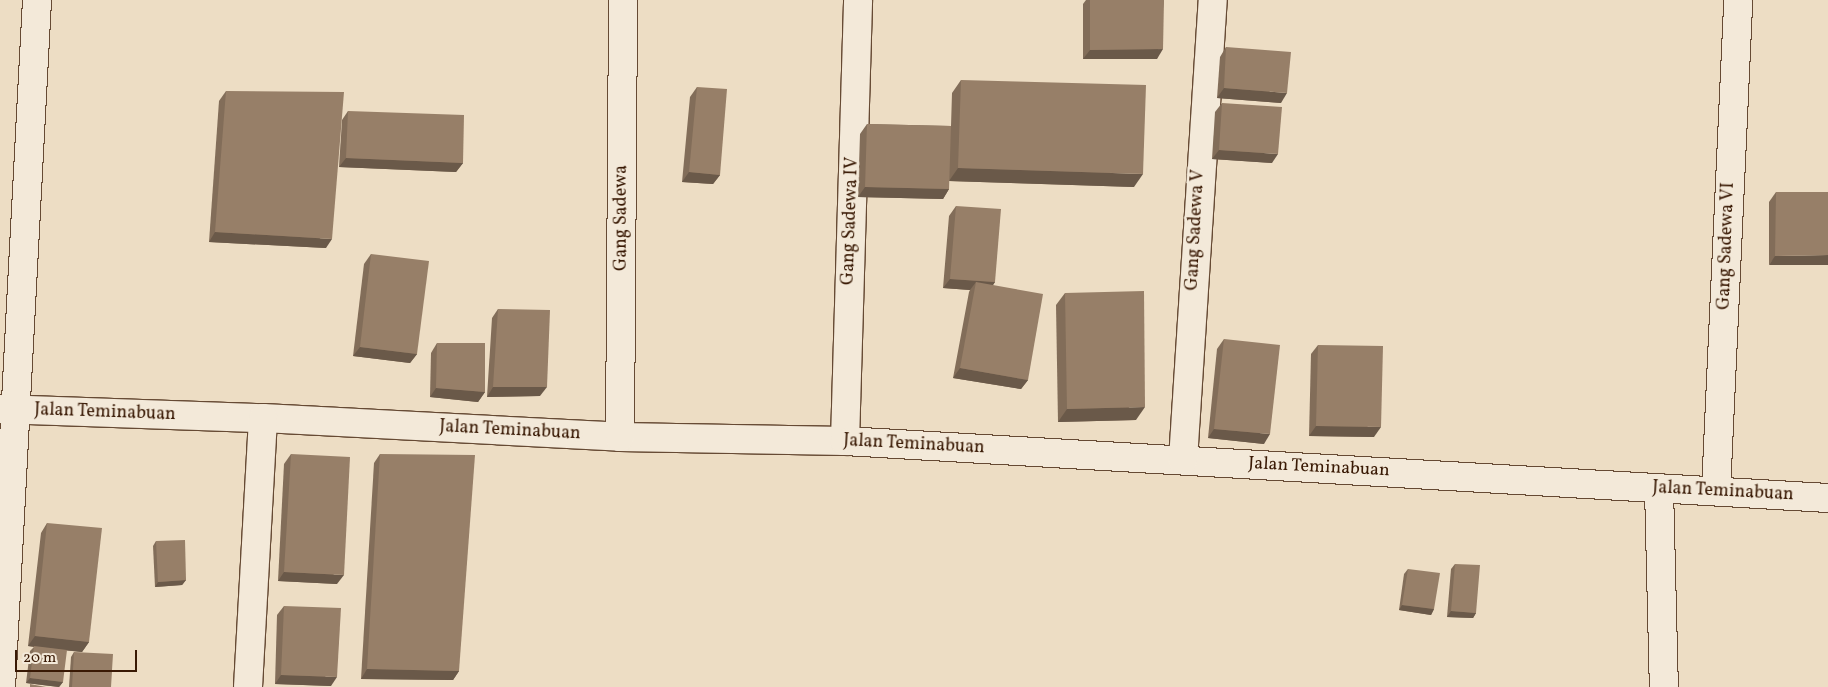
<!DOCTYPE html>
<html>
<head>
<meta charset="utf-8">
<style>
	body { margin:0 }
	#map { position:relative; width:1828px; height:687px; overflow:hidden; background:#edddc4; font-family:Vollkorn,serif }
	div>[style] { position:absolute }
	.roads { filter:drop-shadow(1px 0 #664a34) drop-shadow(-1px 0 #664a34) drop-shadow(0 1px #664a34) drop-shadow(0 -1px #664a34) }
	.street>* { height:28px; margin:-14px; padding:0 14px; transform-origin:14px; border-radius:14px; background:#f3e9d9 }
	.wall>* { inset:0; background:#826d59 }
	.shaded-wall>* { inset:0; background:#6a5949 }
	.building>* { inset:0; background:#977f68 }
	span { translate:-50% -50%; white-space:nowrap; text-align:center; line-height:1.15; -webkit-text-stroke:5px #f3e9d9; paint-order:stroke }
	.street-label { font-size:18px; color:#391904 }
	.scale { position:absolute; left:15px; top:650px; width:122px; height:22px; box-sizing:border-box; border:2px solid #391904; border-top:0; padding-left:6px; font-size:15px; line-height:18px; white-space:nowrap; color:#391904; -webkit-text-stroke:4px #f3e9d9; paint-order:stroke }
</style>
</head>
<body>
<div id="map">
	<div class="roads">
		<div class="street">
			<div style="left:0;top:409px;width:263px;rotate:2deg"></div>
			<div style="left:263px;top:418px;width:358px;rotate:3deg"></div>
			<div style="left:620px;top:437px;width:225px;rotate:1deg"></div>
			<div style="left:845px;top:441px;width:985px;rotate:3.32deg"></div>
			<div style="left:620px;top:437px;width:437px;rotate:-89.6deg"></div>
			<div style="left:845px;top:441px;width:441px;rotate:-88.3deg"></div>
			<div style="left:1183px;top:460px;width:461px;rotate:-86.3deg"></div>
			<div style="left:1659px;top:488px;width:199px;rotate:88.6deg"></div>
			<div style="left:1716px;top:491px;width:491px;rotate:-87.4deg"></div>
			<div style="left:1px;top:687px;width:688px;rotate:-87deg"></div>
			<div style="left:248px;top:687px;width:269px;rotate:-86.8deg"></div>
		</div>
	</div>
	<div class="wall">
		<div style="clip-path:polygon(1086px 0,1164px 0,1157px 59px,1083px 59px,1083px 4px)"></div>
		<div style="clip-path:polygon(1226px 47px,1281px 103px,1217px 98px,1220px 57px)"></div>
		<div style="clip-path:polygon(961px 80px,1134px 187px,949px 181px,949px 189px,943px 199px,858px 197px,860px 134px,867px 124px,951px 126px,952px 93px)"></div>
		<div style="clip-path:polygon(697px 87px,720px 175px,713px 184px,682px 182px,690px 97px)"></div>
		<div style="clip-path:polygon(226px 91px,326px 248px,209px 242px,219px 101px)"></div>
		<div style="clip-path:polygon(1222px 103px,1272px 163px,1212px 159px,1215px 112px)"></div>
		<div style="clip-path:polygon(348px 111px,463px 163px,456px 172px,339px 167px,342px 120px)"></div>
		<div style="clip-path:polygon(1776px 192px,1828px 192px,1769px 265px,1769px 202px)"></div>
		<div style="clip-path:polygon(956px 206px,995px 282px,993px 285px,1028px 380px,1021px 389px,953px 378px,969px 292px,970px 290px,943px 288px,949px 216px)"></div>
		<div style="clip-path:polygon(371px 254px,417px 354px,410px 363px,353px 356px,364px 264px)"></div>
		<div style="clip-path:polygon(1065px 293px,1136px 420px,1058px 422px,1056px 305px)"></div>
		<div style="clip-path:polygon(498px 309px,540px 396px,487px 397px,492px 318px)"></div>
		<div style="clip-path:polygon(1224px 339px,1264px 444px,1208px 438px,1217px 349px)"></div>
		<div style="clip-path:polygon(437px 343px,485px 392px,478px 402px,430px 397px,431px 353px)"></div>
		<div style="clip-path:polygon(1318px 345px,1374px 437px,1309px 436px,1311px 354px)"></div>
		<div style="clip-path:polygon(291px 454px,337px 584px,278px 581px,284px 464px)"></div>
		<div style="clip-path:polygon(380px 454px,459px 671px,453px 680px,361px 679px,374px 463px)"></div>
		<div style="clip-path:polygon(47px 523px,89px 642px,82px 652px,62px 650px,63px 682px,59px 687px,26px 683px,30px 651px,34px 647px,28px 646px,41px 533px)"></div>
		<div style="clip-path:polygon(156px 541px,186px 580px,182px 585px,155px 587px,153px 546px)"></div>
		<div style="clip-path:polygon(1455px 564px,1476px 613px,1473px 618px,1447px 617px,1451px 569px)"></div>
		<div style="clip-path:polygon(1408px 569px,1434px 609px,1431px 615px,1399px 610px,1404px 574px)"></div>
		<div style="clip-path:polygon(284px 606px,331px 686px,275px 684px,277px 615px)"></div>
		<div style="clip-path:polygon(74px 652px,111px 687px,69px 687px,71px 657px)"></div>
	</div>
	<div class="shaded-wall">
		<div style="clip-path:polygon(1163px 49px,1157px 59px,1083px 59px,1090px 50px)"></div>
		<div style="clip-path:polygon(1224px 88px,1287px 93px,1281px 103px,1217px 98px)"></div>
		<div style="clip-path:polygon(1219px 150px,1278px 154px,1272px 163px,1212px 159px)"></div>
		<div style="clip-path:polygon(346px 158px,463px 163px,456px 172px,339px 167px)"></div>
		<div style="clip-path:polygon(958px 168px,1143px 174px,1134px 187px,949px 181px)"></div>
		<div style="clip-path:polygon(689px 172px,720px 175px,713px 184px,682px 182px)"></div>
		<div style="clip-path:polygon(865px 187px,949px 189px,943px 199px,858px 197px)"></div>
		<div style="clip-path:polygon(215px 232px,332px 239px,326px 248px,209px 242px)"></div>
		<div style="clip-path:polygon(1828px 255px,1828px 265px,1769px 265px,1775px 256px)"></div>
		<div style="clip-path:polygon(950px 279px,995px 282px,988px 292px,976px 282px,970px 290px,943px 288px)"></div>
		<div style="clip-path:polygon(360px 347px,417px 354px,410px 363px,353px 356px)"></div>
		<div style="clip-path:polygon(960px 368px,1028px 380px,1021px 389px,953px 378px)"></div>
		<div style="clip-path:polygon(493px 387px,547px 387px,540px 396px,487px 397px)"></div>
		<div style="clip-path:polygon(436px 388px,485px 392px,478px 402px,430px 397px)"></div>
		<div style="clip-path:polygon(1145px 407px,1136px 420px,1058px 422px,1067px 409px)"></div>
		<div style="clip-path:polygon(1316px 426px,1381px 427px,1374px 437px,1309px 436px)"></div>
		<div style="clip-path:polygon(1214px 429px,1270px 434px,1264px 444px,1208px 438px)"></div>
		<div style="clip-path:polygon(284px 572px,344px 575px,337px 584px,278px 581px)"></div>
		<div style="clip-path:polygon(186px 580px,182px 585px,155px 587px,158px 582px)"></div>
		<div style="clip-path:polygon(1402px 605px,1434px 609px,1431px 615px,1399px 610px)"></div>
		<div style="clip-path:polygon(1451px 611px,1476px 613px,1473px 618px,1447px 617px)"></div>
		<div style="clip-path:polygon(35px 636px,89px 642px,82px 652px,28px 646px)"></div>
		<div style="clip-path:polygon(367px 669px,459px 671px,453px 680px,361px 679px)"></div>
		<div style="clip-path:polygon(281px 675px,337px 677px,331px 686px,275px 684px)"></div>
		<div style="clip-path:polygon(30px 678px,63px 682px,59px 687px,26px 683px)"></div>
	</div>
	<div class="building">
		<div style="clip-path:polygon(1090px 0,1164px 0,1163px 49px,1090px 50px)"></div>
		<div style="clip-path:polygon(1226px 47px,1291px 52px,1287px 93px,1224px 88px)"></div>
		<div style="clip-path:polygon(961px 80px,1146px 85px,1143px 174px,958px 168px)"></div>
		<div style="clip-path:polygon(697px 87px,727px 89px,720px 175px,689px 172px)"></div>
		<div style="clip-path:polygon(226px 91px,344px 92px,332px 239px,215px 232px)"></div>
		<div style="clip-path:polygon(1222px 103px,1282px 107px,1278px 154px,1219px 150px)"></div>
		<div style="clip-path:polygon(348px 111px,464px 115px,463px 163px,346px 158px)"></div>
		<div style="clip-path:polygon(867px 124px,951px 126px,949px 189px,865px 187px)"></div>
		<div style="clip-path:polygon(1776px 192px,1828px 192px,1828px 255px,1775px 256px)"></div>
		<div style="clip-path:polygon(956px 206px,1001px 209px,995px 282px,950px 279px)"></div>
		<div style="clip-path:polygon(371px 254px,429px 261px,417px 354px,360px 347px)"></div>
		<div style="clip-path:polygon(976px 282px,1043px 294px,1028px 380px,960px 368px)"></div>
		<div style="clip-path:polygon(1144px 291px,1145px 407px,1067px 409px,1065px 293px)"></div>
		<div style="clip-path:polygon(498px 309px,550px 310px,547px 387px,493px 387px)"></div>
		<div style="clip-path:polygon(1224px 339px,1280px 345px,1270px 434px,1214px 429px)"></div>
		<div style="clip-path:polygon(437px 343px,485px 343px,485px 392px,436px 388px)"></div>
		<div style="clip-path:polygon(1318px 345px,1383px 346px,1381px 427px,1316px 426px)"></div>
		<div style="clip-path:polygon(291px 454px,350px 457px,344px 575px,284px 572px)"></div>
		<div style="clip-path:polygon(380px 454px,475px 455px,459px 671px,367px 669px)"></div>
		<div style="clip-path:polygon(47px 523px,102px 528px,89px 642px,35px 636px)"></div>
		<div style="clip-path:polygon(185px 540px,186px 580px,158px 582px,156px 541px)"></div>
		<div style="clip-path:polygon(1455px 564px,1480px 565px,1476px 613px,1451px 611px)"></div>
		<div style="clip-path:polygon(1408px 569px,1440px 573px,1434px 609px,1402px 605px)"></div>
		<div style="clip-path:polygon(284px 606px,341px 608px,337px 677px,281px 675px)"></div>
		<div style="clip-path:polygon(34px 646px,67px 650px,63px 682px,30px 678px)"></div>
		<div style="clip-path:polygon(74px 652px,113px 654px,111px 687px,72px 687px)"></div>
		<div style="clip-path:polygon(30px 684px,46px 687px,30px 687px)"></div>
	</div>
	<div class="street-label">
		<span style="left:622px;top:218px;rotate:-90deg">Gang Sadewa</span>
		<span style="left:851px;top:221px;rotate:-88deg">Gang Sadewa IV</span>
		<span style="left:1196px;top:230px;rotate:-87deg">Gang Sadewa V</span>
		<span style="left:1727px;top:246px;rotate:-88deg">Gang Sadewa VI</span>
		<span style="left:105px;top:413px;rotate:2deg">Jalan Teminabuan</span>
		<span style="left:510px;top:431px;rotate:3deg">Jalan Teminabuan</span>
		<span style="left:914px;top:445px;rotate:3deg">Jalan Teminabuan</span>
		<span style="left:1319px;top:468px;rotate:3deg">Jalan Teminabuan</span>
		<span style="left:1723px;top:492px;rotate:3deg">Jalan Teminabuan</span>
	</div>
	<div class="scale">20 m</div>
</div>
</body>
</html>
